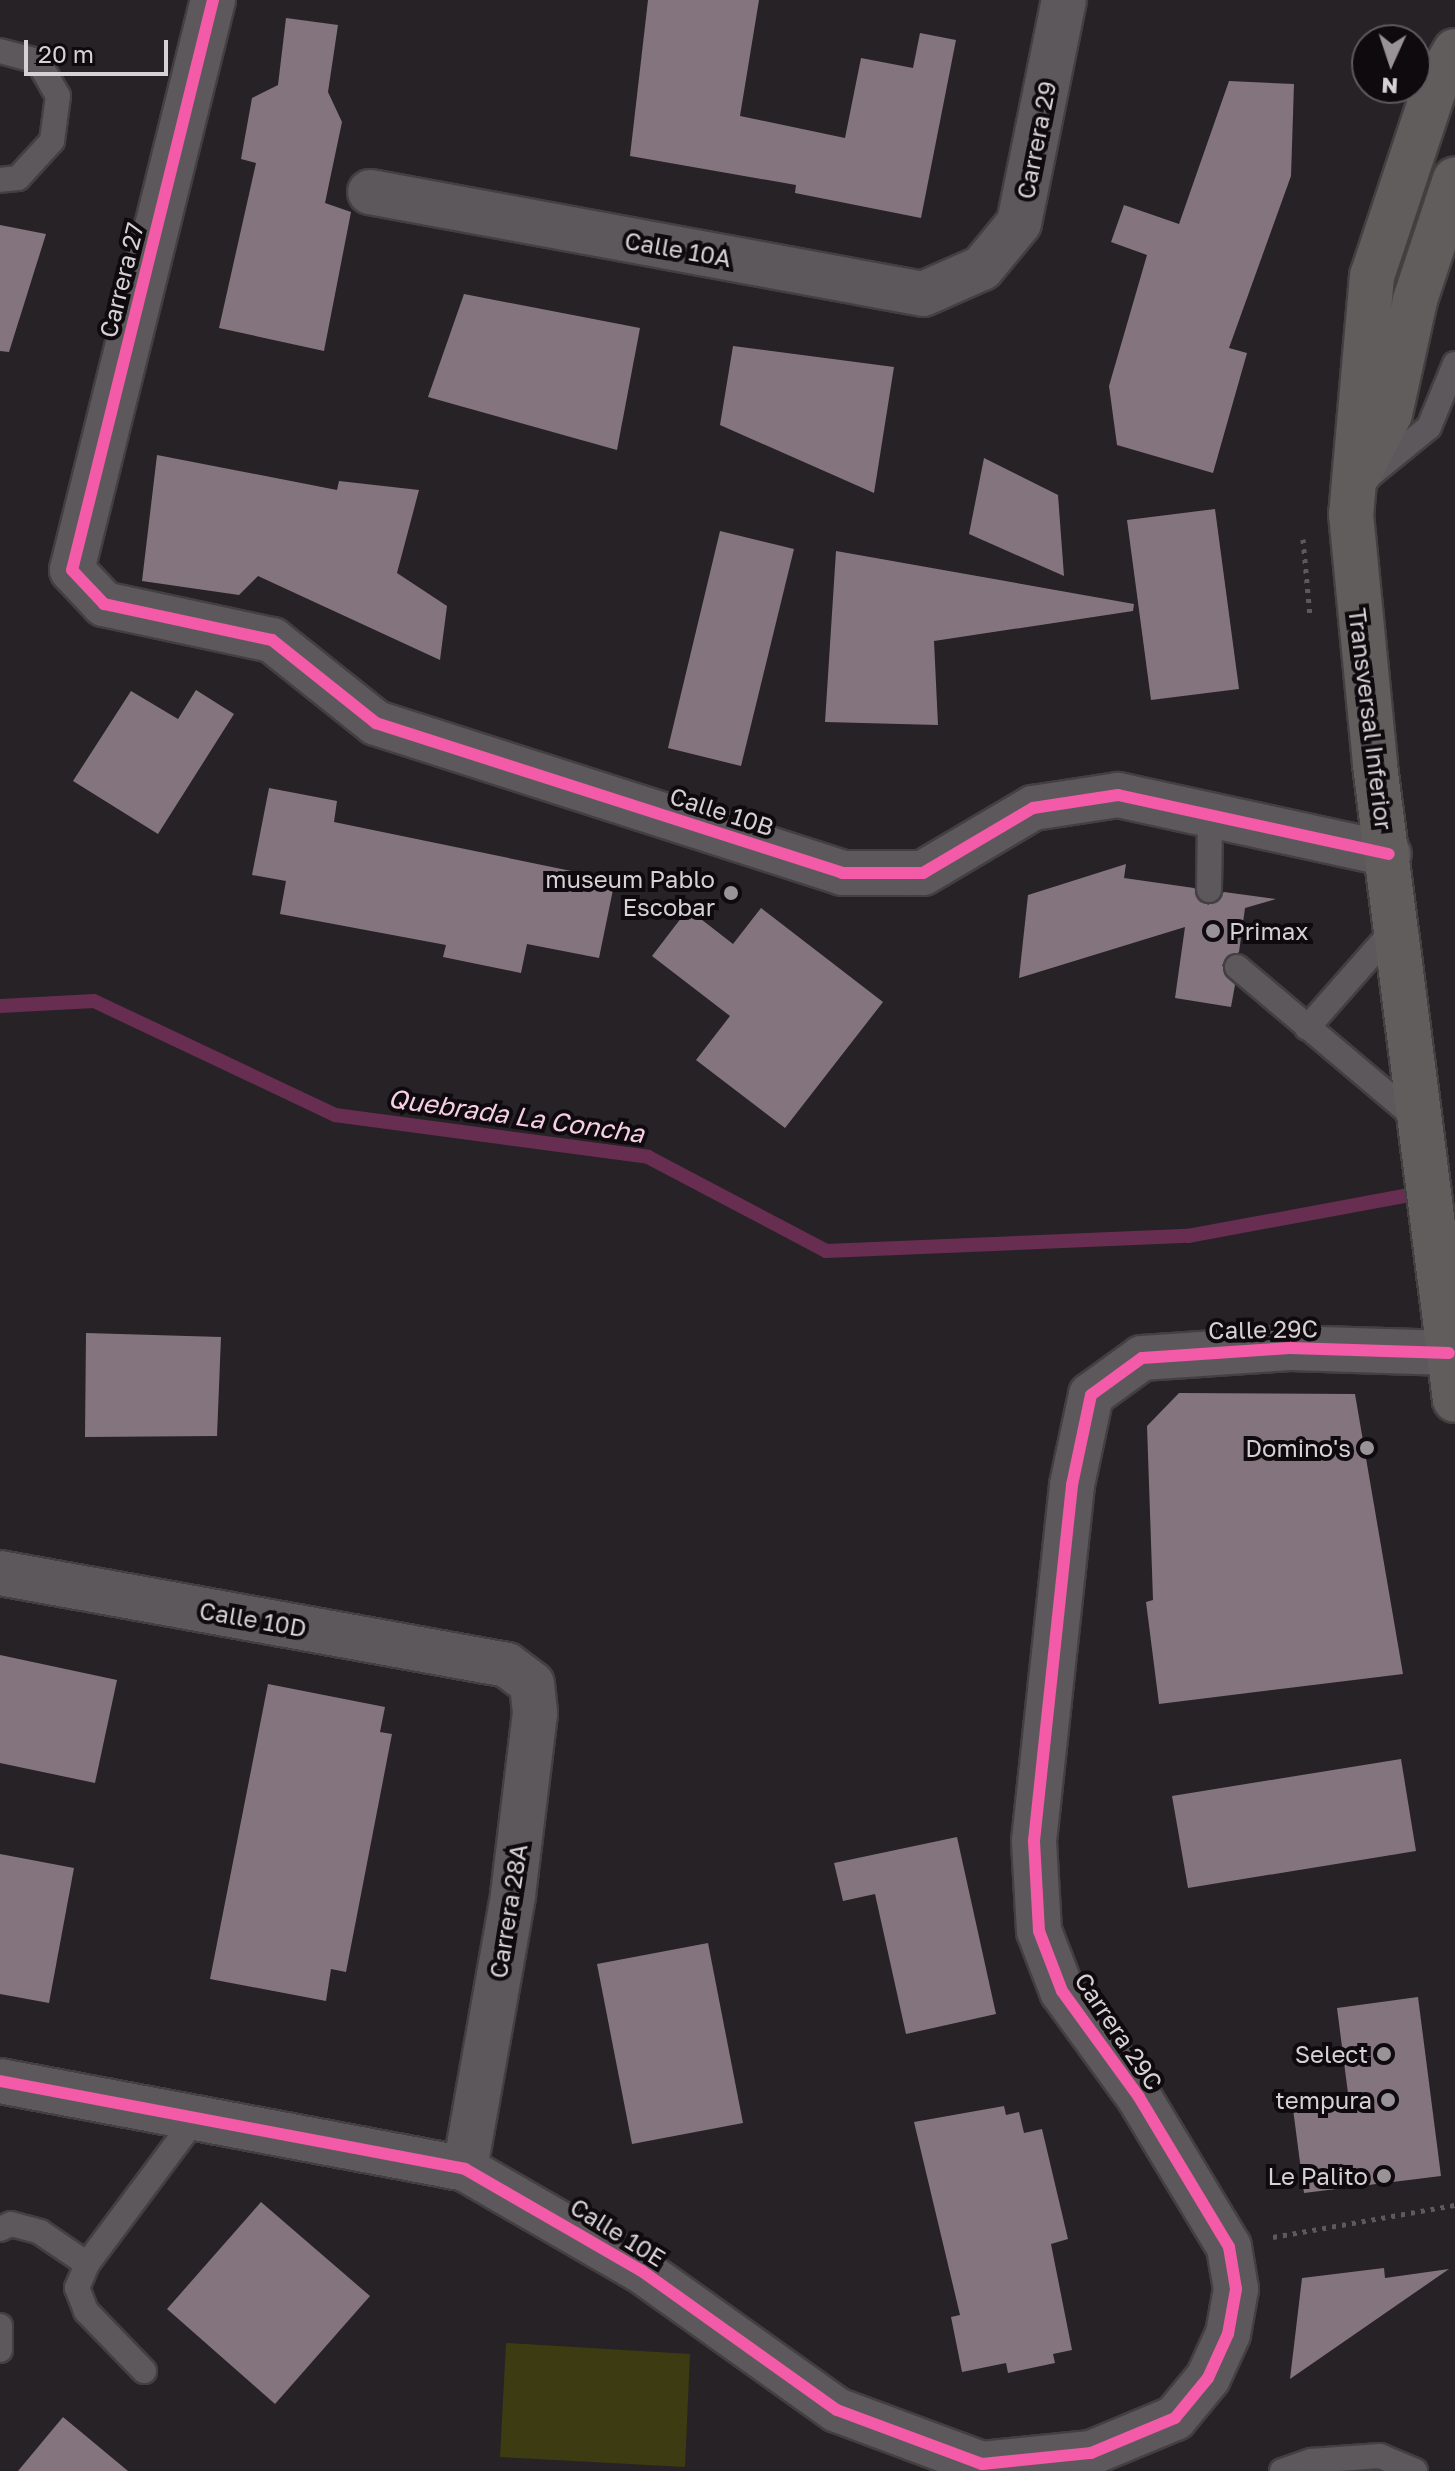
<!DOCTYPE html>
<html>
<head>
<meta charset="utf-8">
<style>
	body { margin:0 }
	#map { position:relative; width:1455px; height:2471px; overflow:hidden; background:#272225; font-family:"Golos Text",sans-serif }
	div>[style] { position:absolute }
	.green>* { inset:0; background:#3d3b12 }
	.stream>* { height:14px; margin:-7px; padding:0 7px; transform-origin:7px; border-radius:7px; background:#672e51 }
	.building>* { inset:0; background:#84747e }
	.path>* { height:5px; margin-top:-2.5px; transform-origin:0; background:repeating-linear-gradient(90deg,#5d5a5c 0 4px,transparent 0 10px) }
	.roads { filter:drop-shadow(2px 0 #443f41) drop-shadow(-2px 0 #443f41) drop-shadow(0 2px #443f41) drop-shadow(0 -2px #443f41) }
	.service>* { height:24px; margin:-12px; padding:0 12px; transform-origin:12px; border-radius:12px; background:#5d585b }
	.minor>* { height:44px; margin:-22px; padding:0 22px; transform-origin:22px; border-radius:22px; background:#5d585b }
	.secondary>* { height:44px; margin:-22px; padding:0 22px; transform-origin:22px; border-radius:22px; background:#615d5c }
	.cycleway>* { height:12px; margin:-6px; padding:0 6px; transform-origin:6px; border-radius:6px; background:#f35aa7 }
	.dots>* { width:22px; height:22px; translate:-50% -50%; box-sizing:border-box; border:4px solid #0f0a0d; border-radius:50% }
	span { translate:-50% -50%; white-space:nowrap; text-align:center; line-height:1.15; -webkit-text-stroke:8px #0f0a0d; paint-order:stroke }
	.street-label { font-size:24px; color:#d7d0d4 }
	.poi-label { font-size:24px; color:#d7d0d4 }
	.right { translate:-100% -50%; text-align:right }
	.left { translate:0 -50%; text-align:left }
	.water-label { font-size:26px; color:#f6cfe4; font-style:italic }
	.north { position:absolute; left:1351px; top:24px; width:80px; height:80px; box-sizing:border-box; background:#0f0a0d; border:2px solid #5f595d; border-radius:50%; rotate:183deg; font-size:22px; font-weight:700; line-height:32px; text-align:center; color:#d7d0d4 }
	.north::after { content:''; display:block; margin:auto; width:28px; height:36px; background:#999397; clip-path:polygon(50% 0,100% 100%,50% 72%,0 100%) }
	.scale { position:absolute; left:24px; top:40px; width:144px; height:36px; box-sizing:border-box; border:4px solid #d7d0d4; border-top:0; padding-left:10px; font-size:24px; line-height:28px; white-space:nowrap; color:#d7d0d4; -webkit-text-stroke:6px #0f0a0d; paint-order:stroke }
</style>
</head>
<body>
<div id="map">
	<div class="green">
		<div style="clip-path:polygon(506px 2343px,690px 2354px,685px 2467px,500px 2457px)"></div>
	</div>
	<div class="stream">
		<div style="left:0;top:1006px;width:94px;rotate:-3deg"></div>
		<div style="left:94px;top:1001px;width:267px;rotate:25.3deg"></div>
		<div style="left:335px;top:1115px;width:316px;rotate:7.6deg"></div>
		<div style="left:648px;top:1157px;width:201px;rotate:27.8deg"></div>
		<div style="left:826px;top:1251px;width:362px;rotate:-2.4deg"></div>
		<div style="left:1188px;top:1236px;width:225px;rotate:-10.5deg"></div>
	</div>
	<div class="building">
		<div style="clip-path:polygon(648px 0,759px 0,740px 116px,845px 138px,861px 58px,913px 68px,920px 33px,956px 40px,921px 218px,795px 193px,796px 185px,630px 156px)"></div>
		<div style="clip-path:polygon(286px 18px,338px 25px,328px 92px,342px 122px,325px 203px,351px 212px,324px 351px,219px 328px,256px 163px,241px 159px,252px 98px,278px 85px)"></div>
		<div style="clip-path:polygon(1229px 81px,1294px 84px,1291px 176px,1229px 348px,1247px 353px,1213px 473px,1117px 445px,1109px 386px,1147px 255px,1111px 242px,1124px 205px,1179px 224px)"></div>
		<div style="clip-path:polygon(0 225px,46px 234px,9px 352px,0 351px)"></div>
		<div style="clip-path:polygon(464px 294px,640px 328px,617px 450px,428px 397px)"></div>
		<div style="clip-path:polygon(733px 346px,894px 367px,874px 493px,720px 425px)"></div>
		<div style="clip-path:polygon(157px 455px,337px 490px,339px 481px,419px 490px,397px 573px,447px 606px,440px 660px,258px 576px,239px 595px,142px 581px)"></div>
		<div style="clip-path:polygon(984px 458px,1058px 495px,1064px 576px,969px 534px)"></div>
		<div style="clip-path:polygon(1215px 509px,1239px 689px,1151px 700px,1127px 520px)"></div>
		<div style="clip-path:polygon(720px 531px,794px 549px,741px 766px,668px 748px)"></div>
		<div style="clip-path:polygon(836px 551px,1134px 604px,1133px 611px,934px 641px,938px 725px,825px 722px)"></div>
		<div style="clip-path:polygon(196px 690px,234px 714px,158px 834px,73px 781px,131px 691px,178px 719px)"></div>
		<div style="clip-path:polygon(269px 788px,337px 801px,334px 822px,615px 880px,599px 958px,527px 944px,521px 973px,443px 957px,446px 945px,280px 914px,286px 881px,252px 875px)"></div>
		<div style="clip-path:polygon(1126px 864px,1124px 878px,1194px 888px,1208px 905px,1224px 892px,1276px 899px,1245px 908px,1239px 952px,1222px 965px,1235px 985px,1231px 1007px,1175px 998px,1185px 927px,1019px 978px,1028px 895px)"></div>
		<div style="clip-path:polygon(761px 908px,883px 1002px,785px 1128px,696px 1060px,730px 1016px,652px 956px,688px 909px,733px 944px)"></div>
		<div style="clip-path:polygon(86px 1333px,221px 1337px,217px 1436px,85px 1437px)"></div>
		<div style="clip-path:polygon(1179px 1393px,1355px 1394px,1403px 1674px,1159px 1704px,1146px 1602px,1153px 1600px,1147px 1426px)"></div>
		<div style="clip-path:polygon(0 1655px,117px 1680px,95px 1783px,0 1763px)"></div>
		<div style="clip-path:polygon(268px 1684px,385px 1707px,380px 1732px,392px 1734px,346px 1972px,331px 1969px,326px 2001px,210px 1979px)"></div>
		<div style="clip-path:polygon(1401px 1759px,1416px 1851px,1188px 1888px,1172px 1796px)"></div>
		<div style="clip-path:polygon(957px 1837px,996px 2014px,906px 2034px,875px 1894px,843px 1901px,834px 1863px)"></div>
		<div style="clip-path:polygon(0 1854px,74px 1868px,49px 2003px,0 1994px)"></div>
		<div style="clip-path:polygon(708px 1943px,743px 2123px,632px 2144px,597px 1964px)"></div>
		<div style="clip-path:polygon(1418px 1997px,1441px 2176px,1304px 2193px,1293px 2109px,1349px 2101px,1337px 2008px)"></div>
		<div style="clip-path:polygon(1004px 2106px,1006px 2115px,1019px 2112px,1024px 2133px,1042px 2129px,1068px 2239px,1051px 2244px,1072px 2350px,1053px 2354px,1055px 2363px,1008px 2373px,1006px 2363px,962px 2372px,951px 2317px,960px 2315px,914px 2122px)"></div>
		<div style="clip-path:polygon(261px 2202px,370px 2296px,275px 2404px,167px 2309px)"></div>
		<div style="clip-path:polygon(1384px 2268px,1385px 2278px,1449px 2269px,1290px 2379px,1302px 2278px)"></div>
		<div style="clip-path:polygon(63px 2417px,128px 2471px,18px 2471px)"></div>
	</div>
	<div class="path">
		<div style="left:1303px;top:539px;width:77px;rotate:84.8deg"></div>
		<div style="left:1273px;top:2237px;width:185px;rotate:-10deg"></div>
	</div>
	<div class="roads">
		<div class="service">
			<div style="left:0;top:51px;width:39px;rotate:15deg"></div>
			<div style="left:38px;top:61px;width:40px;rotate:60.3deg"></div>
			<div style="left:58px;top:96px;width:45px;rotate:97.6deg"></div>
			<div style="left:52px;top:141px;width:50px;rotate:132.6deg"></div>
			<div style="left:18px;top:178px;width:18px;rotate:174deg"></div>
			<div style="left:1363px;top:481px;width:85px;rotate:-39.3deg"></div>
			<div style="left:1429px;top:427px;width:68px;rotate:-67.6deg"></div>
			<div style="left:1209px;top:890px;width:76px;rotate:-89.2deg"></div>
			<div style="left:1237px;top:967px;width:237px;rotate:40.2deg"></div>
			<div style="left:1307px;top:1028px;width:133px;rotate:-48.7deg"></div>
			<div style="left:0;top:2229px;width:12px;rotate:-24deg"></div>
			<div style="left:11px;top:2224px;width:30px;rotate:15deg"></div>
			<div style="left:40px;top:2232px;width:57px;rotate:34.2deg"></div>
			<div style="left:0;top:2326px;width:24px;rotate:90deg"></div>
			<div style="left:144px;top:2371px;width:83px;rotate:-134deg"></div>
			<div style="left:86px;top:2311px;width:25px;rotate:-111deg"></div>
			<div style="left:77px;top:2288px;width:26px;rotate:-67deg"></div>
			<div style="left:87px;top:2264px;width:186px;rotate:-53.3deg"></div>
			<div style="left:1282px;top:2471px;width:31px;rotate:-19deg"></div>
			<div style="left:1311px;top:2461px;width:69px;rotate:-4.1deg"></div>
			<div style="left:1380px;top:2456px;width:38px;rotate:23deg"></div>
		</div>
		<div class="minor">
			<div style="left:213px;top:0;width:587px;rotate:103.89deg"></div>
			<div style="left:72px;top:570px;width:47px;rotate:46.7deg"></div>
			<div style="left:104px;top:604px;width:172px;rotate:12.1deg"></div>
			<div style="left:272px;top:640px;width:133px;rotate:38.6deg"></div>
			<div style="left:376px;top:723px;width:490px;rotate:17.8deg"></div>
			<div style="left:842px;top:873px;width:81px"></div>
			<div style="left:923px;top:873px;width:128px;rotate:-30.6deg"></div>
			<div style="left:1033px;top:808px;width:86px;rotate:-8.7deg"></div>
			<div style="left:1118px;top:795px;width:277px;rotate:12.3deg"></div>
			<div style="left:370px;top:192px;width:562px;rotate:10.45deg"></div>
			<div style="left:923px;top:294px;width:64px;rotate:-23.8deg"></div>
			<div style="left:982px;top:268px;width:58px;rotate:-50.6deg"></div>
			<div style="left:1019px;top:223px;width:227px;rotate:-78.6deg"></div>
			<div style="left:0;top:1573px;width:515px;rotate:10.28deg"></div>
			<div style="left:507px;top:1665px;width:31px;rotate:37deg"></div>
			<div style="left:532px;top:1684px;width:29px;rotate:84deg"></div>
			<div style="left:535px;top:1713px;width:184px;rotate:96.9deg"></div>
			<div style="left:513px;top:1896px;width:277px;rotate:100deg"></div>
			<div style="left:0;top:2081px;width:473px;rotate:10.7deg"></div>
			<div style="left:465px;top:2169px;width:204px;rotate:30deg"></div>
			<div style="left:642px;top:2271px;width:239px;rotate:35.5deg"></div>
			<div style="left:837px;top:2410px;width:155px;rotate:20.4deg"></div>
			<div style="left:982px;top:2464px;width:110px;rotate:-5.8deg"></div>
			<div style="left:1091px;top:2453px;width:91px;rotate:-22.6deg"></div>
			<div style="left:1175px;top:2418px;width:52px;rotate:-50.5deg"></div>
			<div style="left:1208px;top:2378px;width:48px;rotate:-65.6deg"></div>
			<div style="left:1228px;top:2334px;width:46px;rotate:-79.9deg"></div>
			<div style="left:1236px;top:2289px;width:43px;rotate:-99.5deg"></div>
			<div style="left:1229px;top:2247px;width:175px;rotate:-121deg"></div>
			<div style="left:1139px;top:2097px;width:131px;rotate:-126deg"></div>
			<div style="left:1062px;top:1991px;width:64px;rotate:-111deg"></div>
			<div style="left:1039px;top:1931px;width:90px;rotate:-93.2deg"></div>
			<div style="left:1034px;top:1841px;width:358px;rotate:-83.9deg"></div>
			<div style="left:1072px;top:1485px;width:92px;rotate:-78.1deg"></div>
			<div style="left:1091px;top:1395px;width:63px;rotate:-36deg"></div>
			<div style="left:1142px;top:1358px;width:148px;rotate:-3.9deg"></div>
			<div style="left:1290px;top:1348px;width:159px;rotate:1.8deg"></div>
		</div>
		<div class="secondary">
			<div style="left:1455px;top:51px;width:38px;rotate:120deg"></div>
			<div style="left:1436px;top:84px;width:202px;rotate:108.4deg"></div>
			<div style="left:1372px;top:276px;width:239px;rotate:95deg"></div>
			<div style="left:1351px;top:514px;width:252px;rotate:84.5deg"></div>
			<div style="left:1375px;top:765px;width:640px;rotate:82.82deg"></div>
			<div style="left:1360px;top:472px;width:65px;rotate:-62.7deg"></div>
			<div style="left:1390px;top:414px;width:117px;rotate:-77.6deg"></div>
			<div style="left:1415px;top:300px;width:127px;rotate:-71.7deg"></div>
		</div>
	</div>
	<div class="cycleway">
		<div style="left:213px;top:0;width:587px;rotate:103.89deg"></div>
		<div style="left:72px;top:570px;width:47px;rotate:46.7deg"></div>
		<div style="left:104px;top:604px;width:172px;rotate:12.1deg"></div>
		<div style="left:272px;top:640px;width:133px;rotate:38.6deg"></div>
		<div style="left:376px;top:723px;width:490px;rotate:17.8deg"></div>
		<div style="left:842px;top:873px;width:81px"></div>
		<div style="left:923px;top:873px;width:128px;rotate:-30.6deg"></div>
		<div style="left:1033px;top:808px;width:86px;rotate:-8.7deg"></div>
		<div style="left:1118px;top:795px;width:277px;rotate:12.3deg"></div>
		<div style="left:0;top:2081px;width:473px;rotate:10.7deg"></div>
		<div style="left:465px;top:2169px;width:204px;rotate:30deg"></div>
		<div style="left:642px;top:2271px;width:239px;rotate:35.5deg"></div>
		<div style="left:837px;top:2410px;width:155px;rotate:20.4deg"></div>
		<div style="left:982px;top:2464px;width:110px;rotate:-5.8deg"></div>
		<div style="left:1091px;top:2453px;width:91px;rotate:-22.6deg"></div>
		<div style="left:1175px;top:2418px;width:52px;rotate:-50.5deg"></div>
		<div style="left:1208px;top:2378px;width:48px;rotate:-65.6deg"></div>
		<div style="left:1228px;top:2334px;width:46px;rotate:-79.9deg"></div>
		<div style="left:1236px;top:2289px;width:43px;rotate:-99.5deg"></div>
		<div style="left:1229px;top:2247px;width:175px;rotate:-121deg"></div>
		<div style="left:1139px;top:2097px;width:131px;rotate:-126deg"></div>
		<div style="left:1062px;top:1991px;width:64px;rotate:-111deg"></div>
		<div style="left:1039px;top:1931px;width:90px;rotate:-93.2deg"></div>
		<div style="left:1034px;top:1841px;width:358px;rotate:-83.9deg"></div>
		<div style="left:1072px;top:1485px;width:92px;rotate:-78.1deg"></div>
		<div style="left:1091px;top:1395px;width:63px;rotate:-36deg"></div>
		<div style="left:1142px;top:1358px;width:148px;rotate:-3.9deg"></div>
		<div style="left:1290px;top:1348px;width:159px;rotate:1.8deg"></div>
	</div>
	<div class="dots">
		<div style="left:731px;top:893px;background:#999397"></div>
		<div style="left:1213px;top:931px;background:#999397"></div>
		<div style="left:1367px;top:1448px;background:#999397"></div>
		<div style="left:1384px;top:2054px;background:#999397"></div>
		<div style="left:1388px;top:2100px;background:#999397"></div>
		<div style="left:1384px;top:2176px;background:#999397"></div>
	</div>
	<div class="street-label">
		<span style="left:1036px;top:140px;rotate:-79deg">Carrera 29</span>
		<span style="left:678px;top:249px;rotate:10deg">Calle 10A</span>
		<span style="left:121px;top:280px;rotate:-76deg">Carrera 27</span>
		<span style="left:1371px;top:719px;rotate:83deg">Transversal Inferior</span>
		<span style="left:722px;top:811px;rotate:18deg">Calle 10B</span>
		<span style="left:1263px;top:1329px;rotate:-1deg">Calle 29C</span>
		<span style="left:253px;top:1619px;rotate:10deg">Calle 10D</span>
		<span style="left:508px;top:1911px;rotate:-81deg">Carrera 28A</span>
		<span style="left:1119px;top:2031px;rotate:56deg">Carrera 29C</span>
		<span style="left:618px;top:2232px;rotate:32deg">Calle 10E</span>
	</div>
	<div class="poi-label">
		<span class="right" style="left:715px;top:893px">museum Pablo<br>Escobar</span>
		<span class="left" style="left:1229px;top:931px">Primax</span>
		<span class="right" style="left:1351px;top:1448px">Domino's</span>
		<span class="right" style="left:1368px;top:2054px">Select</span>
		<span class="right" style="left:1372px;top:2100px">tempura</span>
		<span class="right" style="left:1368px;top:2176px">Le Palito</span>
	</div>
	<div class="water-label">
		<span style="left:516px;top:1116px;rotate:8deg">Quebrada La Concha</span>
	</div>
	<div class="north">N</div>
	<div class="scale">20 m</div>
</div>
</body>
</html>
